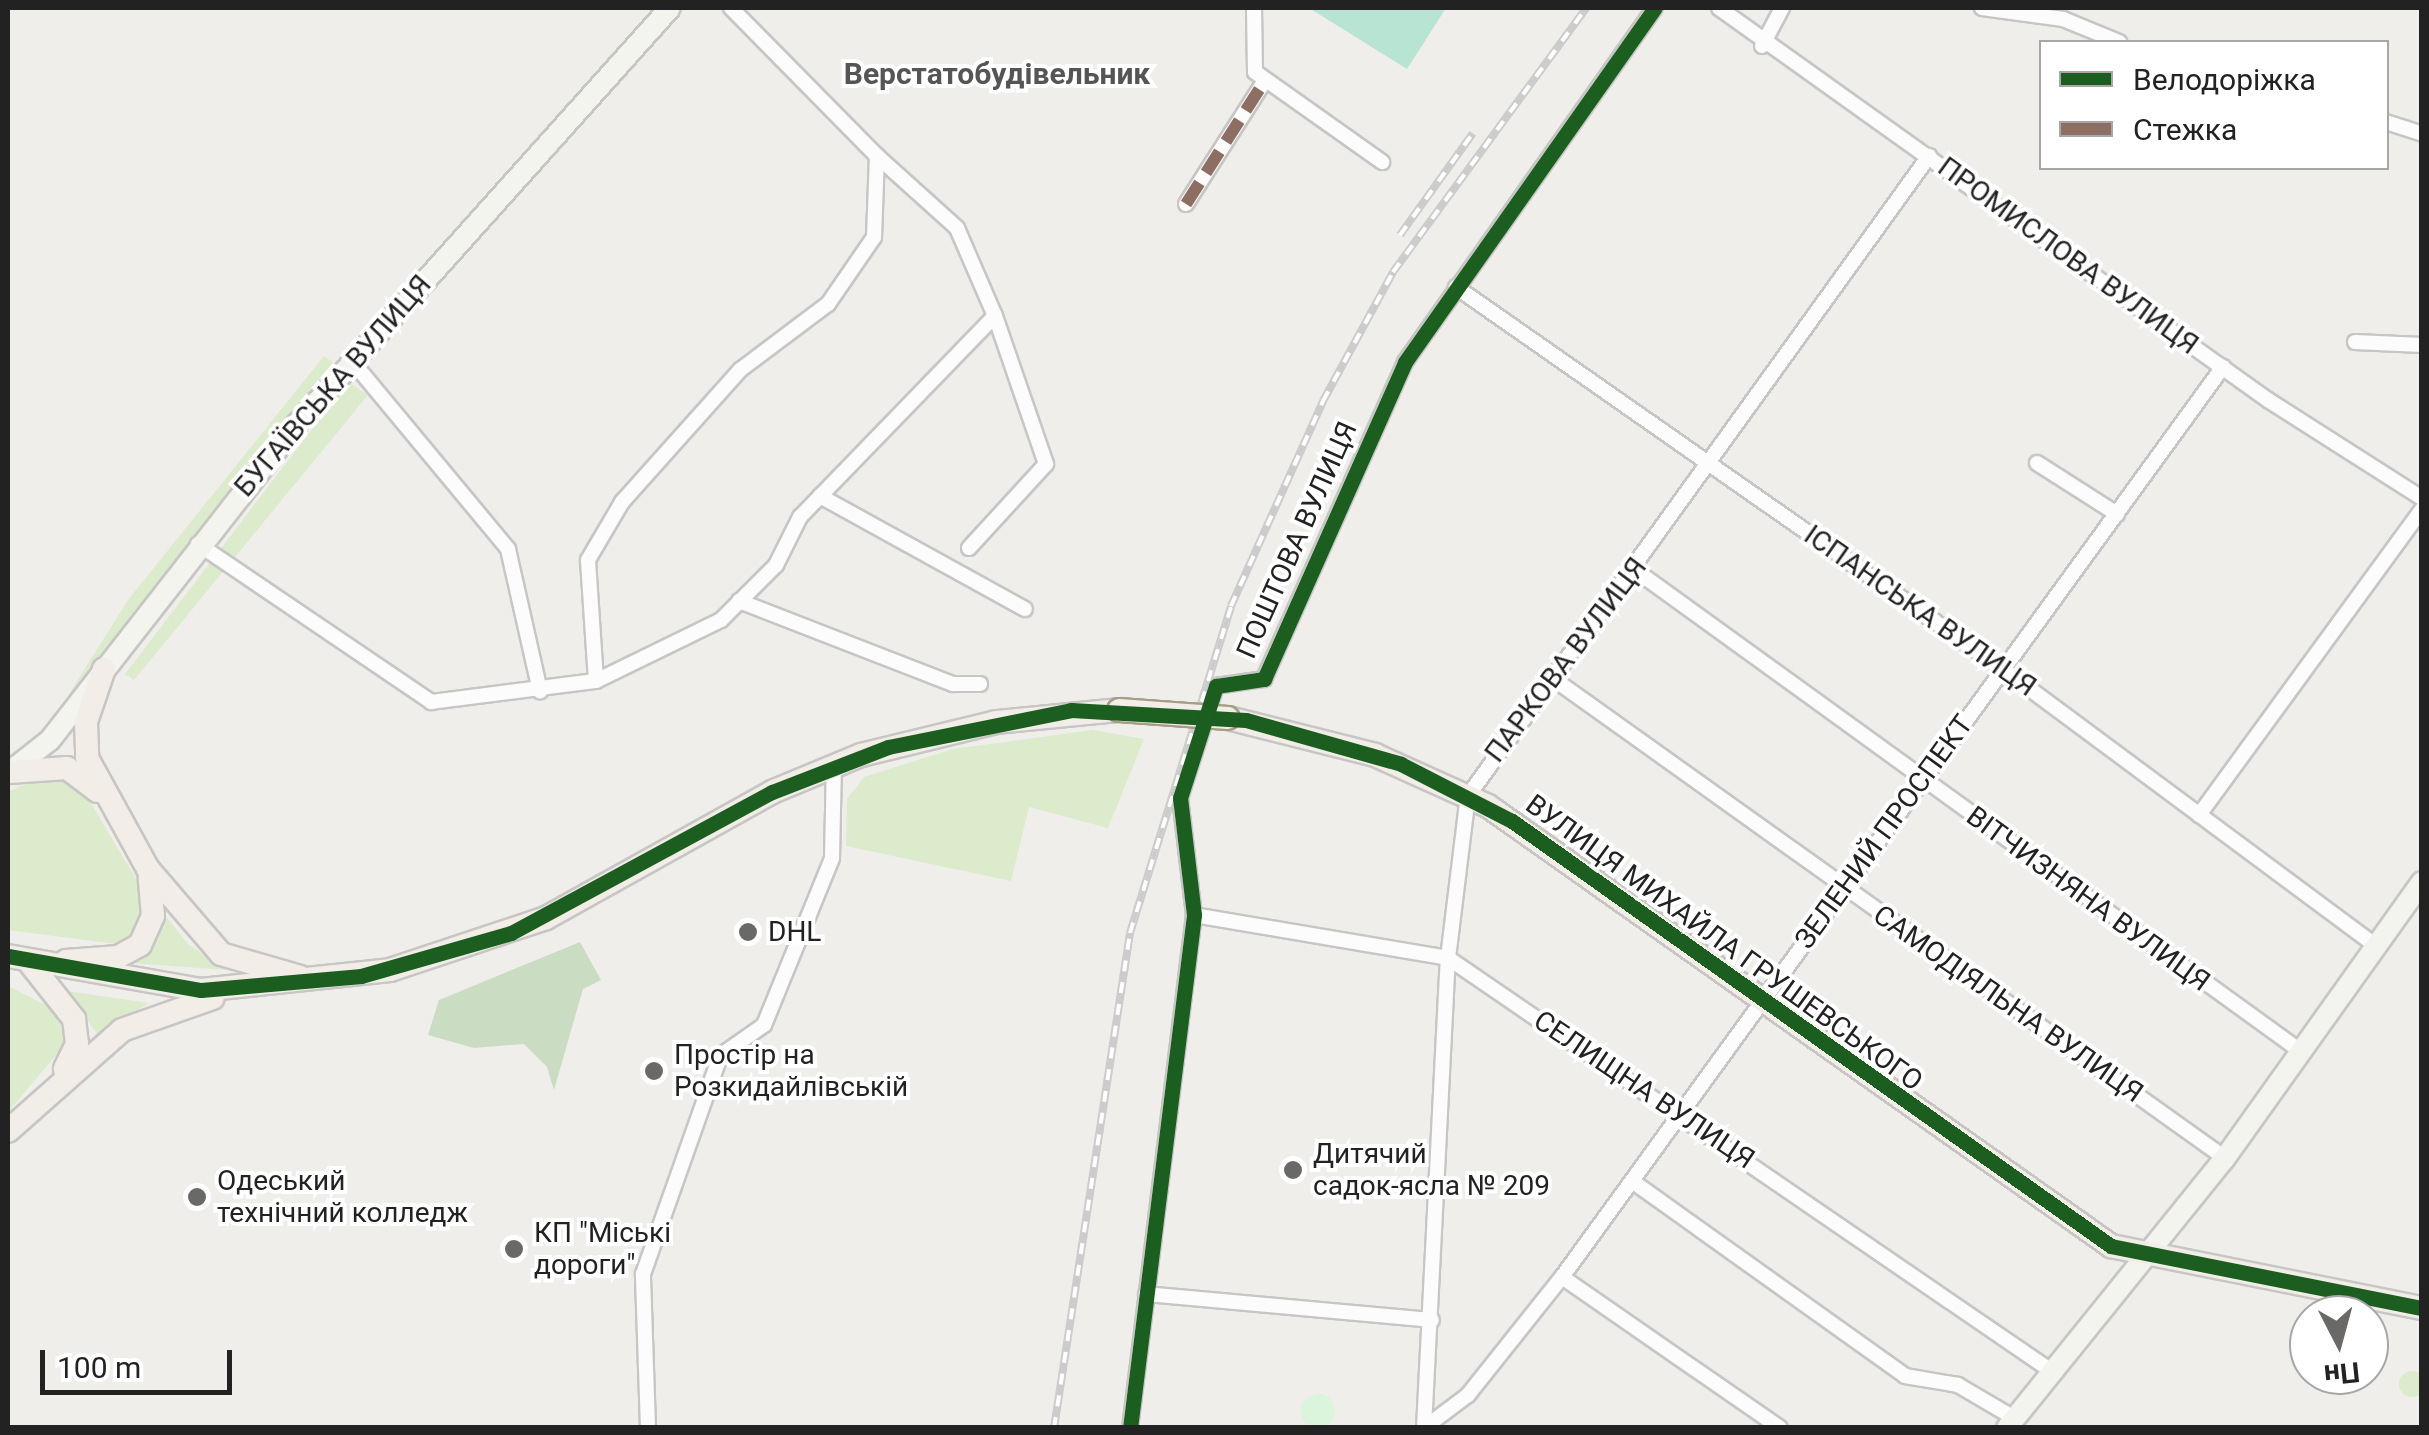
<!DOCTYPE html>
<html>
<head>
<meta charset="utf-8">
<style>
	body { margin:0 }
	#map { position:relative; width:2429px; height:1435px; overflow:hidden; background:#efeeeb; font-family:Roboto,sans-serif }
	div>[style] { position:absolute }
	.grass>* { inset:0; background:#dbebcc }
	.round { border-radius:50% }
	.forest>* { inset:0; background:#caddc2 }
	.park>* { inset:0; background:#dbf4dc }
	.pitch>* { inset:0; background:#b8e4d4 }
	.roads { filter:drop-shadow(2px 0 #c7c6c5) drop-shadow(-2px 0 #c7c6c5) drop-shadow(0 2px #c7c6c5) drop-shadow(0 -2px #c7c6c5) }
	.street>* { height:14px; margin:-7px; padding:0 7px; transform-origin:7px; border-radius:7px; background:#fdfcfc }
	.secondary>* { height:20px; margin:-10px; padding:0 10px; transform-origin:10px; border-radius:10px; background:#f3f4ed }
	.primary>* { height:22px; margin:-11px; padding:0 11px; transform-origin:11px; border-radius:11px; background:#f2ede7 }
	.rail>* { height:8px; margin-top:-4px; transform-origin:0; background:repeating-linear-gradient(90deg,#fff 0 11px,#ccc 0 22px); box-sizing:border-box; border-block:2px solid #ccc }
	.bridges { filter:drop-shadow(2px 0 #a59d87) drop-shadow(-2px 0 #a59d87) drop-shadow(0 2px #a59d87) drop-shadow(0 -2px #a59d87) }
	.primary-bridge>* { height:22px; margin:-11px; padding:0 11px; transform-origin:11px; border-radius:11px; background:#f2ede7 }
	.quiet>* { height:12px; margin-top:-6px; transform-origin:0; background:repeating-linear-gradient(90deg,#8d6e63 0 25px,transparent 0 37px) }
	.cycleway>* { height:15px; margin:-7.5px; padding:0 7.5px; transform-origin:7.5px; border-radius:7.5px; background:#1b5e20 }
	.dots>* { width:28px; height:28px; translate:-50% -50%; box-sizing:border-box; border:5px solid #fff; border-radius:50% }
	span { translate:-50% -50%; white-space:nowrap; text-align:center; line-height:1.15; -webkit-text-stroke:8px #fff; paint-order:stroke }
	.street-label { font-size:28px; color:#222 }
	.poi-label { font-size:28px; color:#222 }
	.left { translate:0 -50%; text-align:left }
	.neighbourhood-label { font-size:30px; color:#555; font-weight:700 }
	.frame { position:absolute; inset:0; border:10px solid #222; pointer-events:none }
	.legend { position:absolute; left:2039px; top:40px; width:350px; height:130px; box-sizing:border-box; background:#fff; border:2px solid #a7a7a7; margin:0; padding:12px 18px; list-style:none; font-size:30px; color:#222 }
	.legend li { display:flex; align-items:center; gap:20px; height:50px }
	.legend b { width:50px; border:2px solid #a7a7a7 }
	.north { position:absolute; left:2289px; top:1295px; width:100px; height:100px; box-sizing:border-box; background:#fff; border:2px solid #a7a7a7; border-radius:50%; rotate:174deg; font-size:28px; font-weight:700; line-height:40px; text-align:center; color:#222 }
	.north::after { content:''; display:block; margin:auto; width:35px; height:45px; background:#6a6968; clip-path:polygon(50% 0,100% 100%,50% 72%,0 100%) }
	.scale { position:absolute; left:40px; top:1350px; width:192px; height:45px; box-sizing:border-box; border:5px solid #222; border-top:0; padding-left:12px; font-size:30px; line-height:35px; white-space:nowrap; color:#222; -webkit-text-stroke:8px #fff; paint-order:stroke }
</style>
</head>
<body>
<div id="map">
	<div class="grass">
		<div style="clip-path:polygon(324px 356px,338px 366px,49px 726px,128px 600px)"></div>
		<div style="clip-path:polygon(348px 382px,368px 395px,134px 680px,125px 674px)"></div>
		<div style="clip-path:polygon(1093px 730px,1144px 739px,1108px 828px,1029px 807px,1011px 881px,846px 846px,847px 799px,864px 777px,953px 749px)"></div>
		<div style="clip-path:polygon(52px 772px,82px 788px,142px 889px,145px 906px,124px 945px,8px 930px,8px 792px)"></div>
		<div style="clip-path:polygon(163px 913px,188px 944px,227px 970px,130px 963px)"></div>
		<div style="clip-path:polygon(8px 986px,54px 1009px,67px 1042px,8px 1112px)"></div>
		<div style="clip-path:polygon(66px 991px,149px 1003px,98px 1035px)"></div>
		<div class="round" style="left:2399px;top:1371px;width:26px;height:26px"></div>
	</div>
	<div class="forest">
		<div style="clip-path:polygon(580px 942px,601px 980px,583px 989px,554px 1090px,547px 1067px,524px 1044px,474px 1048px,428px 1035px,439px 1000px)"></div>
	</div>
	<div class="park">
		<div class="round" style="left:1301px;top:1394px;width:34px;height:34px"></div>
	</div>
	<div class="pitch">
		<div style="clip-path:polygon(1309px 8px,1446px 8px,1407px 69px)"></div>
	</div>
	<div class="roads">
		<div class="street">
			<div style="left:1254px;top:8px;width:64px;rotate:89.1deg"></div>
			<div style="left:1255px;top:72px;width:156px;rotate:35.3deg"></div>
			<div style="left:1719px;top:8px;width:675px;rotate:35.53deg"></div>
			<div style="left:2268px;top:400px;width:183px;rotate:32.5deg"></div>
			<div style="left:1982px;top:8px;width:82px;rotate:7.7deg"></div>
			<div style="left:2063px;top:19px;width:61px;rotate:22.3deg"></div>
			<div style="left:1762px;top:46px;width:43px;rotate:-62.2deg"></div>
			<div style="left:2386px;top:122px;width:38px;rotate:18deg"></div>
			<div style="left:1186px;top:204px;width:145px;rotate:-57.4deg"></div>
			<div style="left:1456px;top:287px;width:667px;rotate:34.93deg"></div>
			<div style="left:2003px;top:669px;width:465px;rotate:36.6deg"></div>
			<div style="left:2355px;top:342px;width:67px;rotate:2.6deg"></div>
			<div style="left:352px;top:361px;width:244px;rotate:50.3deg"></div>
			<div style="left:508px;top:549px;width:146px;rotate:77.3deg"></div>
			<div style="left:2037px;top:463px;width:95px;rotate:32.5deg"></div>
			<div style="left:820px;top:496px;width:234px;rotate:28.9deg"></div>
			<div style="left:198px;top:544px;width:282px;rotate:34.1deg"></div>
			<div style="left:431px;top:702px;width:166px;rotate:-7.3deg"></div>
			<div style="left:596px;top:681px;width:139px;rotate:-26deg"></div>
			<div style="left:721px;top:620px;width:78px;rotate:-45deg"></div>
			<div style="left:776px;top:565px;width:54px;rotate:-63.4deg"></div>
			<div style="left:800px;top:517px;width:280px;rotate:-45.9deg"></div>
			<div style="left:995px;top:316px;width:96px;rotate:-113.4deg"></div>
			<div style="left:957px;top:228px;width:108px;rotate:-138deg"></div>
			<div style="left:969px;top:548px;width:114px;rotate:-47.5deg"></div>
			<div style="left:1046px;top:464px;width:157px;rotate:-109deg"></div>
			<div style="left:1635px;top:570px;width:819px;rotate:35.86deg"></div>
			<div style="left:739px;top:601px;width:230px;rotate:21.2deg"></div>
			<div style="left:953px;top:684px;width:27px"></div>
			<div style="left:1548px;top:675px;width:832px;rotate:35.51deg"></div>
			<div style="left:596px;top:681px;width:121px;rotate:-93.8deg"></div>
			<div style="left:588px;top:560px;width:67px;rotate:-59.6deg"></div>
			<div style="left:622px;top:502px;width:177px;rotate:-48.2deg"></div>
			<div style="left:740px;top:370px;width:110px;rotate:-36.9deg"></div>
			<div style="left:828px;top:304px;width:81px;rotate:-55.5deg"></div>
			<div style="left:874px;top:237px;width:81px;rotate:-87.9deg"></div>
			<div style="left:877px;top:156px;width:208px;rotate:-134.6deg"></div>
			<div style="left:2199px;top:815px;width:379px;rotate:-53.9deg"></div>
			<div style="left:1194px;top:915px;width:258px;rotate:9.6deg"></div>
			<div style="left:1448px;top:958px;width:729px;rotate:34.39deg"></div>
			<div style="left:1632px;top:1181px;width:335px;rotate:35.5deg"></div>
			<div style="left:1905px;top:1376px;width:54px;rotate:9.6deg"></div>
			<div style="left:1958px;top:1385px;width:65px;rotate:30.5deg"></div>
			<div style="left:1562px;top:1277px;width:265px;rotate:34.7deg"></div>
			<div style="left:1146px;top:1294px;width:287px;rotate:5.2deg"></div>
			<div style="left:648px;top:1428px;width:154px;rotate:-91.9deg"></div>
			<div style="left:643px;top:1274px;width:231px;rotate:-70.5deg"></div>
			<div style="left:720px;top:1056px;width:54px;rotate:-35.2deg"></div>
			<div style="left:764px;top:1025px;width:180px;rotate:-67.8deg"></div>
			<div style="left:832px;top:858px;width:93px;rotate:-88.8deg"></div>
			<div style="left:1130px;top:1428px;width:517px;rotate:-82.89deg"></div>
			<div style="left:1194px;top:915px;width:118px;rotate:-96.8deg"></div>
			<div style="left:1180px;top:798px;width:118px;rotate:-72.2deg"></div>
			<div style="left:1216px;top:686px;width:49px;rotate:-8.3deg"></div>
			<div style="left:1264px;top:679px;width:347px;rotate:-66deg"></div>
			<div style="left:1405px;top:362px;width:433px;rotate:-54.8deg"></div>
			<div style="left:1424px;top:1428px;width:471px;rotate:-87.1deg"></div>
			<div style="left:1448px;top:958px;width:163px;rotate:-83deg"></div>
			<div style="left:1468px;top:796px;width:789px;rotate:-54.23deg"></div>
			<div style="left:1424px;top:1428px;width:55px;rotate:-36.9deg"></div>
			<div style="left:1468px;top:1395px;width:151px;rotate:-51.5deg"></div>
			<div style="left:1562px;top:1277px;width:1125px;rotate:-54.01deg"></div>
		</div>
		<div class="secondary">
			<div style="left:8px;top:773px;width:53px;rotate:-38.2deg"></div>
			<div style="left:50px;top:740px;width:402px;rotate:-52deg"></div>
			<div style="left:298px;top:423px;width:557px;rotate:-48.13deg"></div>
			<div style="left:2007px;top:1428px;width:347px;rotate:-51.1deg"></div>
			<div style="left:2225px;top:1158px;width:339px;rotate:-54.5deg"></div>
		</div>
		<div class="primary">
			<div style="left:104px;top:669px;width:56px;rotate:108.8deg"></div>
			<div style="left:86px;top:722px;width:36px;rotate:88deg"></div>
			<div style="left:87px;top:758px;width:127px;rotate:61.2deg"></div>
			<div style="left:148px;top:869px;width:112px;rotate:49.3deg"></div>
			<div style="left:221px;top:954px;width:82px;rotate:16.2deg"></div>
			<div style="left:1228px;top:718px;width:152px;rotate:14.1deg"></div>
			<div style="left:1375px;top:755px;width:124px;rotate:24.3deg"></div>
			<div style="left:1488px;top:806px;width:763px;rotate:35.23deg"></div>
			<div style="left:2111px;top:1246px;width:317px;rotate:11.3deg"></div>
			<div style="left:9px;top:772px;width:58px;rotate:-3.9deg"></div>
			<div style="left:67px;top:768px;width:38px;rotate:37deg"></div>
			<div style="left:8px;top:956px;width:196px;rotate:10deg"></div>
			<div style="left:201px;top:990px;width:190px;rotate:-6deg"></div>
			<div style="left:390px;top:970px;width:164px;rotate:-18.4deg"></div>
			<div style="left:546px;top:918px;width:259px;rotate:-29.1deg"></div>
			<div style="left:772px;top:792px;width:96px;rotate:-22.6deg"></div>
			<div style="left:861px;top:755px;width:139px;rotate:-13.7deg"></div>
			<div style="left:996px;top:722px;width:124px;rotate:-5.6deg"></div>
			<div style="left:66px;top:961px;width:52px;rotate:-4.4deg"></div>
			<div style="left:118px;top:957px;width:25px;rotate:-29deg"></div>
			<div style="left:140px;top:945px;width:32px;rotate:-66deg"></div>
			<div style="left:153px;top:916px;width:38px;rotate:-95deg"></div>
			<div style="left:29px;top:962px;width:73px;rotate:51.7deg"></div>
			<div style="left:74px;top:1019px;width:25px;rotate:83deg"></div>
			<div style="left:77px;top:1044px;width:28px;rotate:116deg"></div>
			<div style="left:8px;top:1131px;width:152px;rotate:-41.5deg"></div>
			<div style="left:122px;top:1030px;width:96px;rotate:-19.4deg"></div>
		</div>
	</div>
	<div class="rail">
		<div style="left:1400px;top:235px;width:125px;rotate:-54.4deg"></div>
		<div style="left:1054px;top:1428px;width:501px;rotate:-81.27deg"></div>
		<div style="left:1130px;top:933px;width:342px;rotate:-72.8deg"></div>
		<div style="left:1231px;top:606px;width:225px;rotate:-65.8deg"></div>
		<div style="left:1323px;top:401px;width:147px;rotate:-61.5deg"></div>
		<div style="left:1393px;top:272px;width:327px;rotate:-53.8deg"></div>
	</div>
	<div class="bridges">
		<div class="primary-bridge">
			<div style="left:1119px;top:710px;width:109px;rotate:4.2deg"></div>
		</div>
	</div>
	<div class="quiet">
		<div style="left:1186px;top:204px;width:145px;rotate:-57.4deg"></div>
	</div>
	<div class="cycleway">
		<div style="left:8px;top:956px;width:196px;rotate:10deg"></div>
		<div style="left:201px;top:990px;width:161px;rotate:-5deg"></div>
		<div style="left:361px;top:976px;width:156px;rotate:-16deg"></div>
		<div style="left:511px;top:933px;width:297px;rotate:-28.4deg"></div>
		<div style="left:772px;top:792px;width:124px;rotate:-21.2deg"></div>
		<div style="left:888px;top:747px;width:187px;rotate:-11.4deg"></div>
		<div style="left:1071px;top:710px;width:175px;rotate:3.3deg"></div>
		<div style="left:1246px;top:720px;width:161px;rotate:15.8deg"></div>
		<div style="left:1401px;top:764px;width:125px;rotate:27.2deg"></div>
		<div style="left:1512px;top:821px;width:734px;rotate:35.36deg"></div>
		<div style="left:2111px;top:1246px;width:317px;rotate:11.3deg"></div>
		<div style="left:1130px;top:1428px;width:517px;rotate:-82.89deg"></div>
		<div style="left:1194px;top:915px;width:118px;rotate:-96.8deg"></div>
		<div style="left:1180px;top:798px;width:118px;rotate:-72.2deg"></div>
		<div style="left:1216px;top:686px;width:49px;rotate:-8.3deg"></div>
		<div style="left:1264px;top:679px;width:347px;rotate:-66deg"></div>
		<div style="left:1405px;top:362px;width:433px;rotate:-54.8deg"></div>
	</div>
	<div class="dots">
		<div style="left:748px;top:932px;background:#6a6968"></div>
		<div style="left:654px;top:1071px;background:#6a6968"></div>
		<div style="left:1293px;top:1170px;background:#6a6968"></div>
		<div style="left:197px;top:1197px;background:#6a6968"></div>
		<div style="left:514px;top:1249px;background:#6a6968"></div>
	</div>
	<div class="street-label">
		<span style="left:2068px;top:256px;rotate:36deg">ПРОМИСЛОВА ВУЛИЦЯ</span>
		<span style="left:333px;top:386px;rotate:-49deg">БУГАЇВСЬКА ВУЛИЦЯ</span>
		<span style="left:1297px;top:540px;rotate:-66deg">ПОШТОВА ВУЛИЦЯ</span>
		<span style="left:1920px;top:611px;rotate:35deg">ІСПАНСЬКА ВУЛИЦЯ</span>
		<span style="left:1566px;top:660px;rotate:-53deg">ПАРКОВА ВУЛИЦЯ</span>
		<span style="left:1884px;top:832px;rotate:-54deg">ЗЕЛЕНИЙ ПРОСПЕКТ</span>
		<span style="left:2088px;top:899px;rotate:36deg">ВІТЧИЗНЯНА ВУЛИЦЯ</span>
		<span style="left:1724px;top:943px;rotate:36deg">ВУЛИЦЯ МИХАЙЛА ГРУШЕВСЬКОГО</span>
		<span style="left:2008px;top:1004px;rotate:35deg">САМОДІЯЛЬНА ВУЛИЦЯ</span>
		<span style="left:1644px;top:1090px;rotate:34deg">СЕЛИЩНА ВУЛИЦЯ</span>
	</div>
	<div class="poi-label">
		<span class="left" style="left:768px;top:932px">DHL</span>
		<span class="left" style="left:674px;top:1071px">Простір на<br>Розкидайлівській</span>
		<span class="left" style="left:1313px;top:1170px">Дитячий<br>садок-ясла № 209</span>
		<span class="left" style="left:217px;top:1197px">Одеський<br>технічний колледж</span>
		<span class="left" style="left:534px;top:1249px">КП "Міські<br>дороги"</span>
	</div>
	<div class="neighbourhood-label">
		<span style="left:997px;top:74px">Верстатобудівельник</span>
	</div>
	<div class="frame"></div>
	<ul class="legend">
	<li><b style="height:12px;background:#1b5e20"></b>Велодоріжка</li>
	<li><b style="height:12px;background:#8d6e63"></b>Стежка</li>
	</ul>
	<div class="north">Пн</div>
	<div class="scale">100 m</div>
</div>
</body>
</html>
